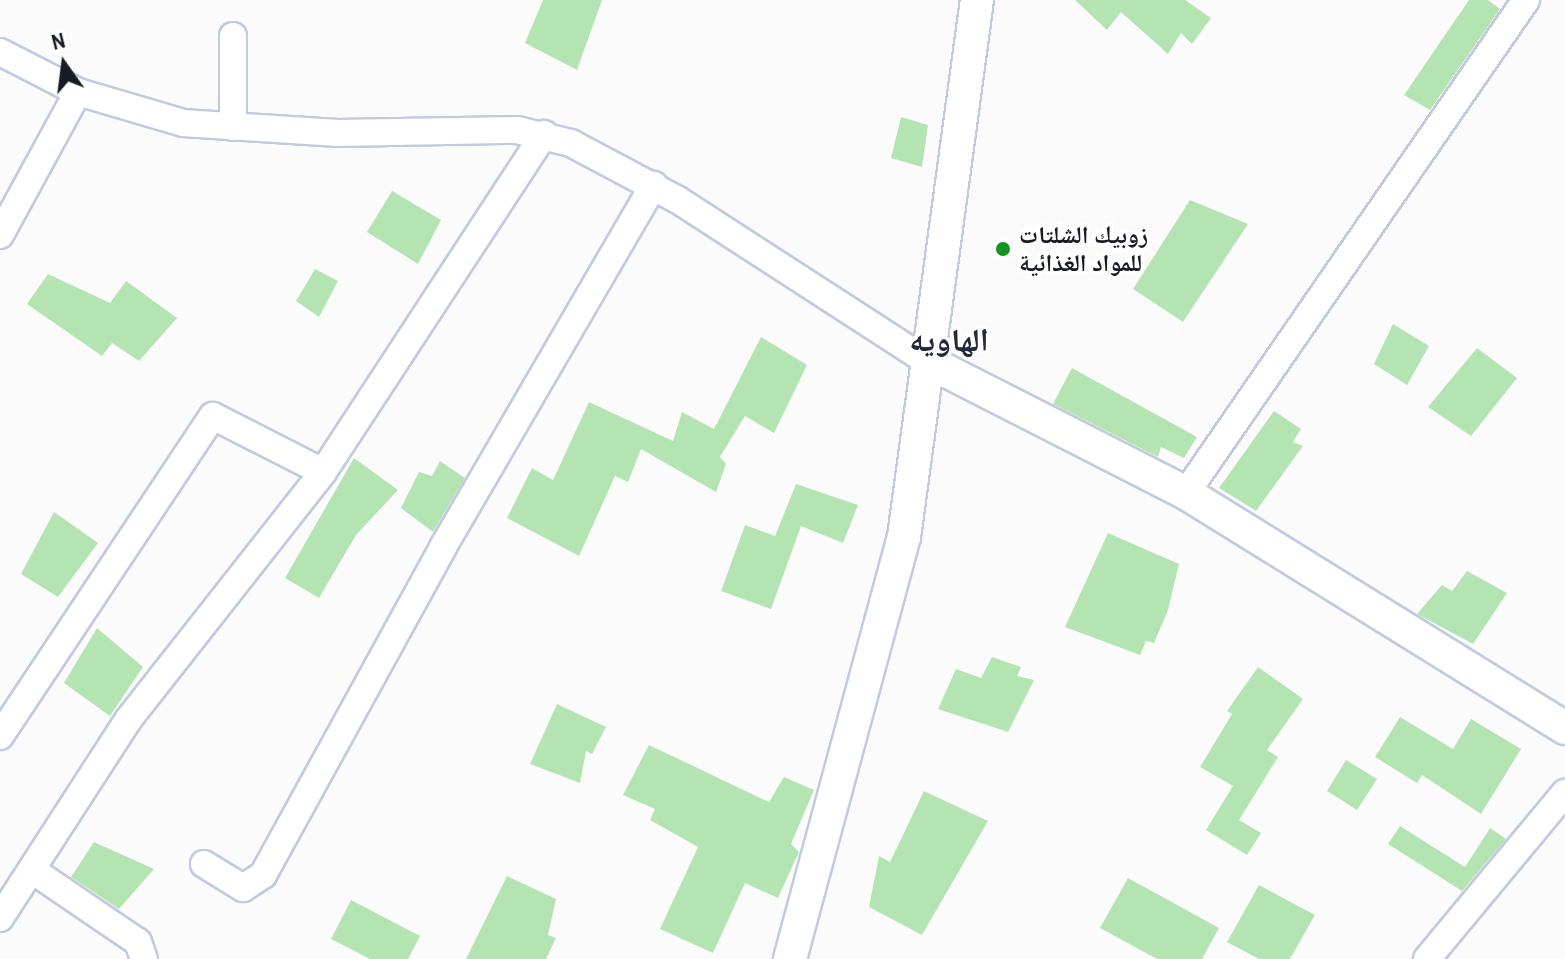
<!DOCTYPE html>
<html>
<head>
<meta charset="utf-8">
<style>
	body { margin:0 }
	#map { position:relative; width:1565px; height:959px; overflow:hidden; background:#fbfbfb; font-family:"Archivo Narrow","Noto Naskh Arabic",sans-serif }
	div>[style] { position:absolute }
	.building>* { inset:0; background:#b5e4b3 }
	.roads { filter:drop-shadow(2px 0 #c2cae0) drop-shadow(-2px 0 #c2cae0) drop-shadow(0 2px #c2cae0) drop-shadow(0 -2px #c2cae0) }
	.minor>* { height:26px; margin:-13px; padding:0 13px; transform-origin:13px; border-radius:13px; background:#fff }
	.tertiary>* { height:32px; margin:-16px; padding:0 16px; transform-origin:16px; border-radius:16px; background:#fff }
	.dots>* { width:22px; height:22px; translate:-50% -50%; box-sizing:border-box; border:4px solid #fff; border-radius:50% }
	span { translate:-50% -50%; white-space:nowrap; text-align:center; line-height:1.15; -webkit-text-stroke:7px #fff; paint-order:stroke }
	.poi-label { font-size:24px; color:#181b23; font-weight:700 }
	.left { translate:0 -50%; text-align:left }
	.district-label { font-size:32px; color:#24293a; font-weight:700 }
	.north { position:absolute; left:24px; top:24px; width:80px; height:80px; -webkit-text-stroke:6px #fff; paint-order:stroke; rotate:346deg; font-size:22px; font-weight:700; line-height:32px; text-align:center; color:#181b23 }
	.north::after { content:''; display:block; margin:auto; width:28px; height:36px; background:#181b23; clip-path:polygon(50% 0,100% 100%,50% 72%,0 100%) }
</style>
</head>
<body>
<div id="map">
	<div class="building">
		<div style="clip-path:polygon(543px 0,602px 0,577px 70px,525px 43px)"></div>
		<div style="clip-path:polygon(1075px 0,1185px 0,1211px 18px,1192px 44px,1181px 33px,1168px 54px,1121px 12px,1107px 30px)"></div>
		<div style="clip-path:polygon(1469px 0,1488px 0,1500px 9px,1430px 110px,1404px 95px)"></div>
		<div style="clip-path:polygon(901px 117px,928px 125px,922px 167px,891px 158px)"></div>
		<div style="clip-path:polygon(392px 191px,441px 220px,418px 264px,367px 232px)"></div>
		<div style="clip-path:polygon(1190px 200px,1248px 224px,1183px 322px,1133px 289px)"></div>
		<div style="clip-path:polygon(315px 269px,338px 281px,319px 317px,296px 301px)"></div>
		<div style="clip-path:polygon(48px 274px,110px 303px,126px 281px,177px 318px,139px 361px,112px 343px,102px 356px,27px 304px)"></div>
		<div style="clip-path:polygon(1393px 324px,1429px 346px,1407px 385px,1374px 364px)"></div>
		<div style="clip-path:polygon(761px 337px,807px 365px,774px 433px,745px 416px,720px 457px,726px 464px,716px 492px,641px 449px,628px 482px,615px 476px,579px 556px,507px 518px,532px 468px,553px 480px,589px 402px,673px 441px,682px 412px,714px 429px)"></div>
		<div style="clip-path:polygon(1477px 348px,1517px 378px,1471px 436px,1428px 407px)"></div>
		<div style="clip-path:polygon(1072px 368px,1197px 437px,1184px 458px,1161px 447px,1158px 457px,1053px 404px)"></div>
		<div style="clip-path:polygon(1274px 411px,1301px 429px,1293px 442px,1303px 446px,1256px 511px,1219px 488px)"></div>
		<div style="clip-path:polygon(354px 458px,398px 490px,356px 535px,319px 598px,285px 578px)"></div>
		<div style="clip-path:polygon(440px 461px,465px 478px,433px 532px,401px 508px,419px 472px,432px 476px)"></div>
		<div style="clip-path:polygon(796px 484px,858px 505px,843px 543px,801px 526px,771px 609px,721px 591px,745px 525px,775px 536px)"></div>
		<div style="clip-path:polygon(54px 512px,98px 543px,58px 597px,21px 574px)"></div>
		<div style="clip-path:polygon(1108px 533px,1179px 564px,1168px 610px,1154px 643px,1146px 641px,1140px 655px,1065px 627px)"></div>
		<div style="clip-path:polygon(1467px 571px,1507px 593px,1473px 644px,1417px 614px,1442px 585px,1452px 591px)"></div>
		<div style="clip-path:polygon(97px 628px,143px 667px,110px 716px,64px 683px)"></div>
		<div style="clip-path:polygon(992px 657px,1021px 667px,1017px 676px,1034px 680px,1008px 732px,938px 709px,956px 669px,981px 678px)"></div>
		<div style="clip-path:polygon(1258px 667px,1303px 699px,1267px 750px,1278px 757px,1239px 820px,1261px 833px,1247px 855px,1206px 830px,1233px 786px,1200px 767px,1232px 714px,1227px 711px)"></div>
		<div style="clip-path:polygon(557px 704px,606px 727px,592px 754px,586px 751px,580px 783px,530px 764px)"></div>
		<div style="clip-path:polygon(1400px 717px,1453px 749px,1471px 719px,1521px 749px,1481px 814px,1422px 775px,1417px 783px,1375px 757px)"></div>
		<div style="clip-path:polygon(649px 745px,769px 802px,784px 777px,814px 790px,791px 844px,799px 852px,778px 898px,745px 883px,713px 953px,660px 929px,698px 847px,650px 820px,655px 809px,623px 795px)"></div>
		<div style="clip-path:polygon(1346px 760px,1377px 779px,1357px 810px,1327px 791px)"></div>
		<div style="clip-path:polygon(924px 791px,988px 821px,922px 935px,869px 907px,879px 856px,890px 862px)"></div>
		<div style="clip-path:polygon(1400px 826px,1465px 867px,1490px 828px,1506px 839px,1462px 891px,1388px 844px)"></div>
		<div style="clip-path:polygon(94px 842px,154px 869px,119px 909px,71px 877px)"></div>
		<div style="clip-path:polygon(507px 876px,556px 899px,548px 935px,556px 938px,546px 959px,466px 959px)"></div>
		<div style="clip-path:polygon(1128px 878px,1219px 928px,1202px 959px,1157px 959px,1100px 928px)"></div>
		<div style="clip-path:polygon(1259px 885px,1315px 915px,1290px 959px,1259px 959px,1227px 942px)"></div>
		<div style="clip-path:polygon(351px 900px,420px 936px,408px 959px,370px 959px,331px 939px)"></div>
	</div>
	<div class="roads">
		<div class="minor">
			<div style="left:0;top:52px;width:88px;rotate:27.1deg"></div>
			<div style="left:78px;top:92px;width:109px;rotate:16.4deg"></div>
			<div style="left:183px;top:123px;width:155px;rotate:3.7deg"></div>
			<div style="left:338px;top:133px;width:179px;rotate:-1deg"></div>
			<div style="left:517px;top:130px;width:56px;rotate:13.5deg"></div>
			<div style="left:571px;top:143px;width:121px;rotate:28deg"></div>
			<div style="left:678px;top:200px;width:297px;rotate:32.9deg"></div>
			<div style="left:233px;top:127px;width:91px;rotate:-90deg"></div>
			<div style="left:0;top:235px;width:163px;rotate:-61.4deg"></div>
			<div style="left:1186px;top:493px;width:599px;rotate:-55.41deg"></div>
			<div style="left:0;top:736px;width:384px;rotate:-56.4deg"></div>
			<div style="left:213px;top:416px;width:123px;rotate:27deg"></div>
			<div style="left:323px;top:472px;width:404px;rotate:-56.8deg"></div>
			<div style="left:204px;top:864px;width:46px;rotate:31.6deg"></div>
			<div style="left:243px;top:888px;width:24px;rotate:-33deg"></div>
			<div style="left:263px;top:875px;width:374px;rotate:-61.2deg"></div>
			<div style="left:443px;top:547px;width:419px;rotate:-59.8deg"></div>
			<div style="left:32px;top:870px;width:128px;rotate:34.2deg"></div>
			<div style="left:138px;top:942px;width:18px;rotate:71deg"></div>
			<div style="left:0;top:918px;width:236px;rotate:-57.1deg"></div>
			<div style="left:128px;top:720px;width:315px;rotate:-51.8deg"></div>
			<div style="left:1427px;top:959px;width:216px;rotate:-50.3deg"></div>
		</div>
		<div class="tertiary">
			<div style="left:927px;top:361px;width:291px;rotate:27deg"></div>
			<div style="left:1186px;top:493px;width:446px;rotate:31.8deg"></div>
			<div style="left:790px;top:959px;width:437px;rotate:-74.9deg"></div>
			<div style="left:904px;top:537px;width:542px;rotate:-82.26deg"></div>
		</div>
	</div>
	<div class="dots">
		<div style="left:1003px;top:249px;background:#159221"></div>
	</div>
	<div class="poi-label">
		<span class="left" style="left:1019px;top:249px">زوبيك الشلتات<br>للمواد الغذائية</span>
	</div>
	<div class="district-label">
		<span style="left:949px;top:340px">الهاويه</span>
	</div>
	<div class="north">N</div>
</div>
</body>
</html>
